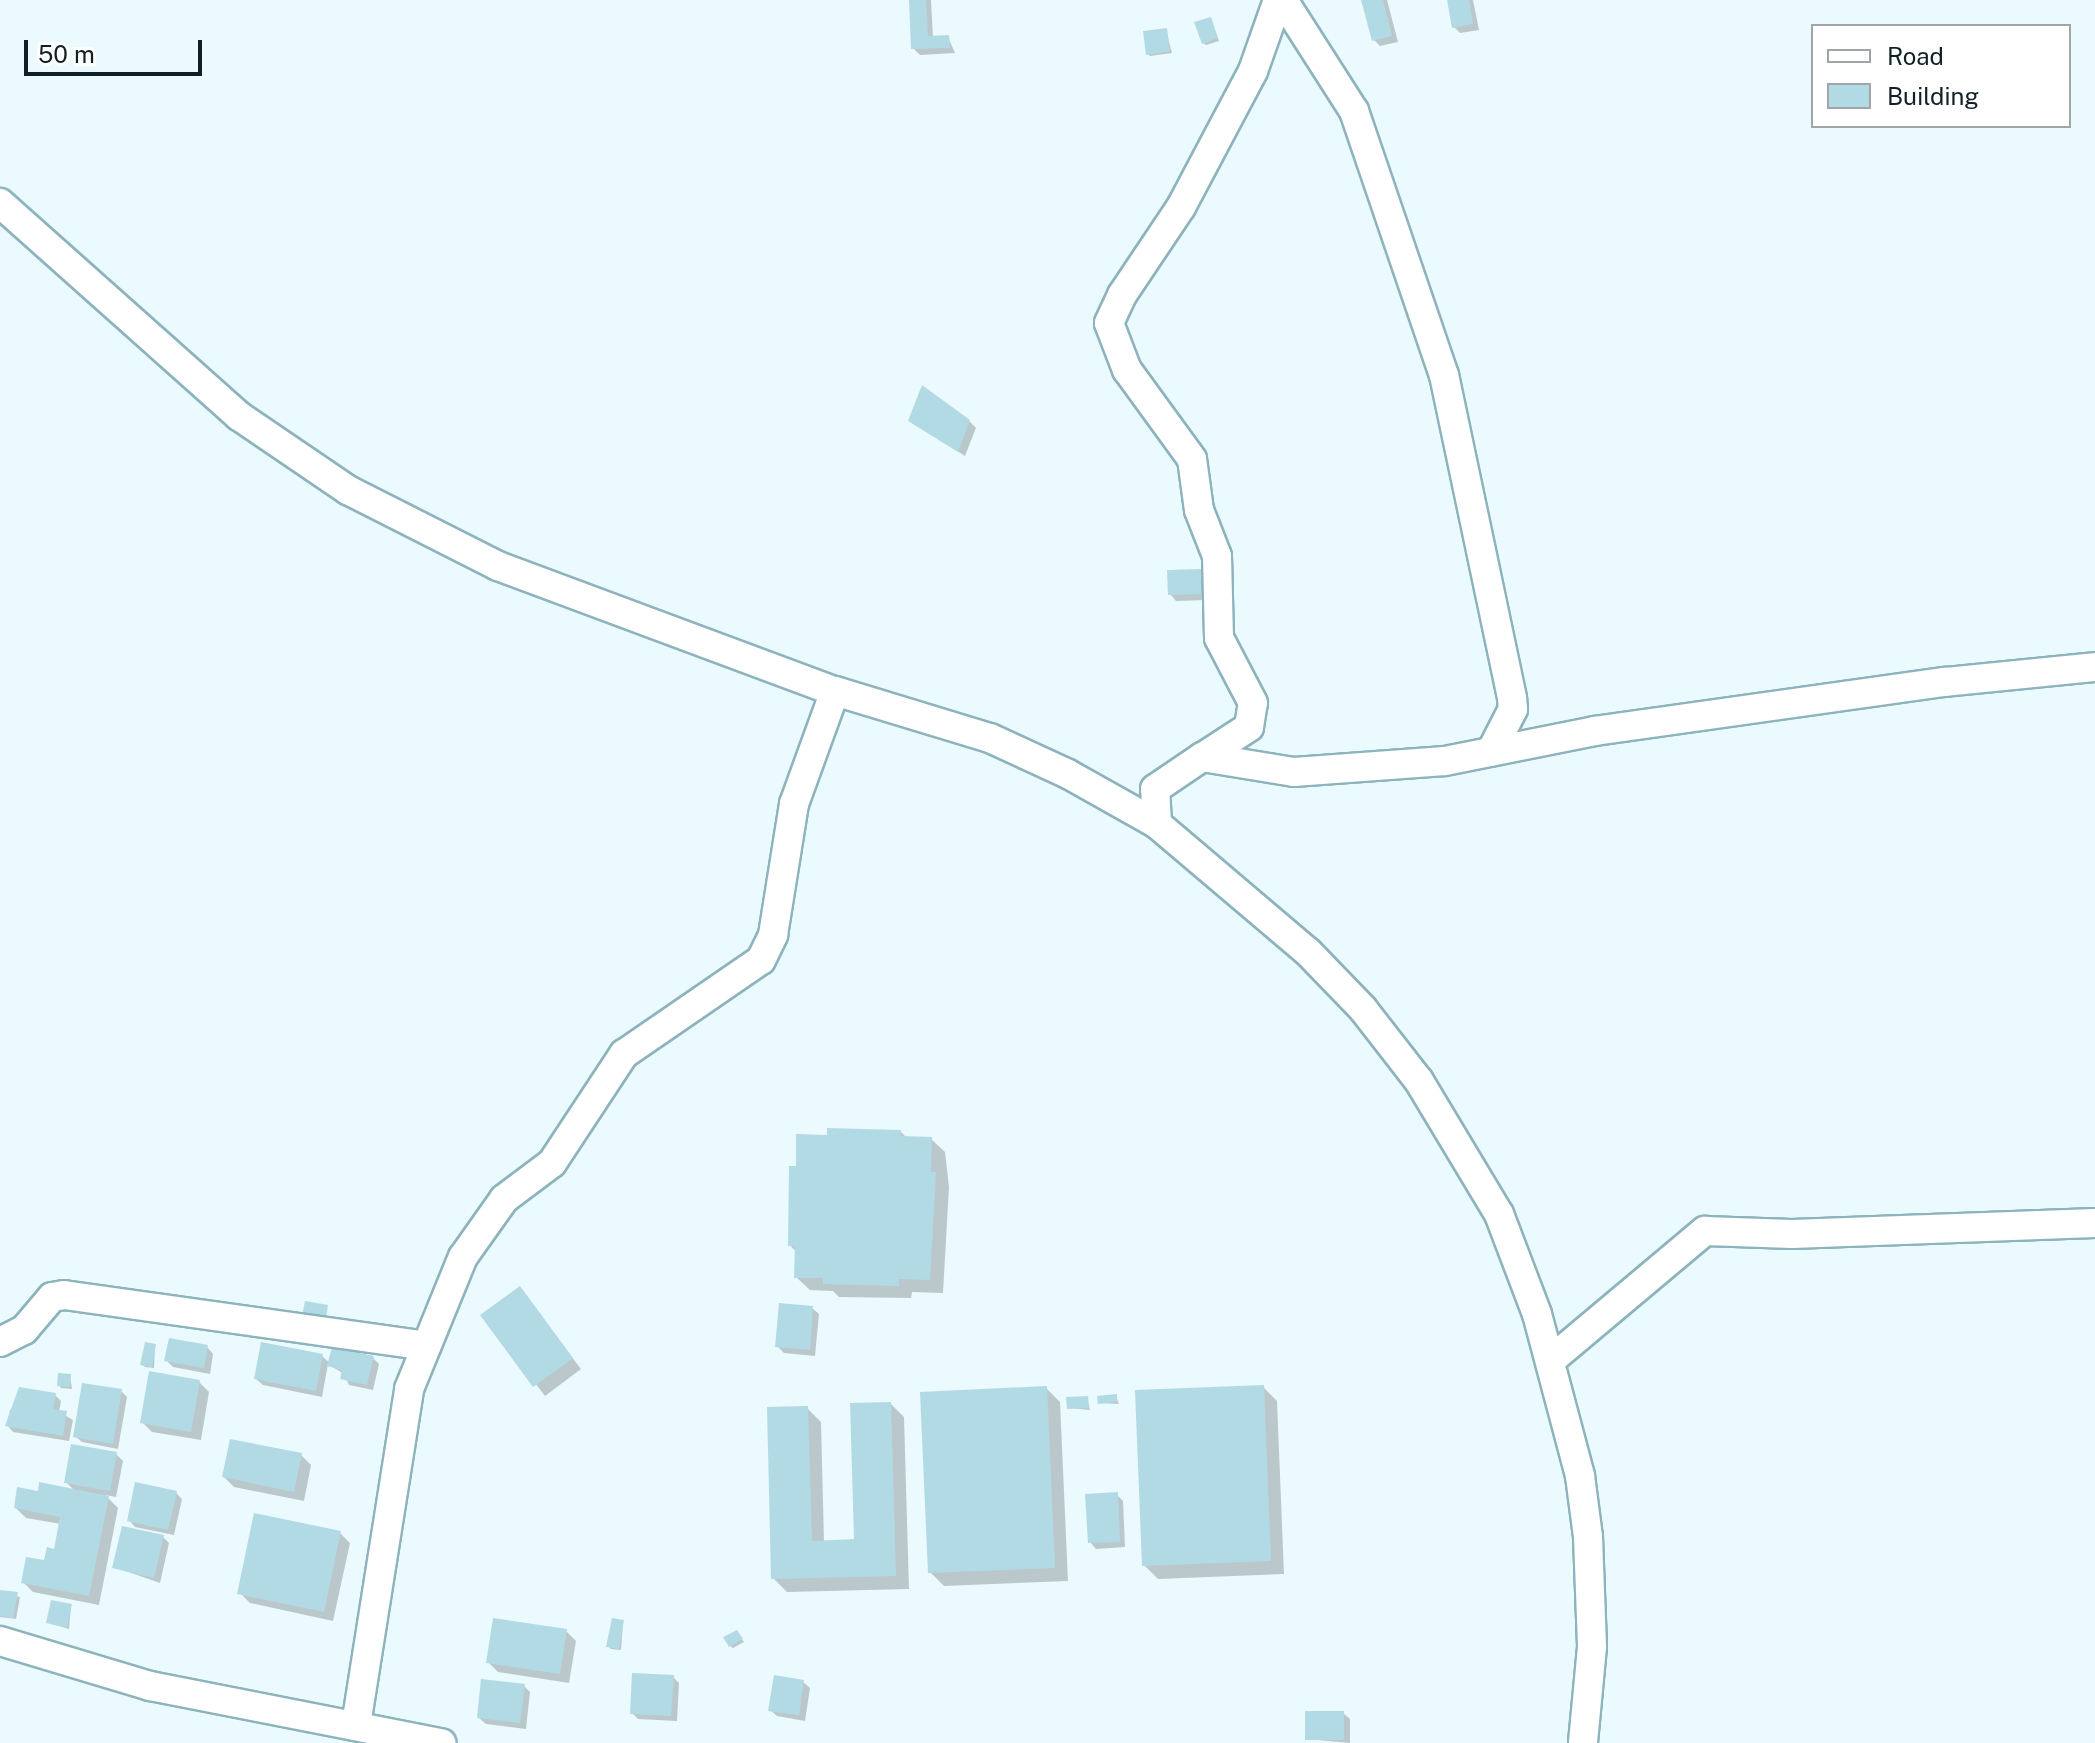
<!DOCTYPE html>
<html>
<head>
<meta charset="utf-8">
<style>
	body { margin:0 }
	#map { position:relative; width:2095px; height:1743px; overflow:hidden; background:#eafafe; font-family:"Public Sans",sans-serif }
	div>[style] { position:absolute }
	.shadow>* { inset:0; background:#0003 }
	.building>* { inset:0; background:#b2dae4 }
	.roads { filter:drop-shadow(2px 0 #8db3bd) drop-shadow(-2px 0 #8db3bd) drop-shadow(0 2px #8db3bd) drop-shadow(0 -2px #8db3bd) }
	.minor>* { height:28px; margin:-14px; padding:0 14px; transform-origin:14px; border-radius:14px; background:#fff }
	span { translate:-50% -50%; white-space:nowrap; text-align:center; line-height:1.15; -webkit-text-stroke:8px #fff; paint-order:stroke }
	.legend { position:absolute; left:1811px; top:24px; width:260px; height:104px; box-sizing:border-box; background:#fff; border:2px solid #a0a6a7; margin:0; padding:10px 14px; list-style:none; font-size:24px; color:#112024 }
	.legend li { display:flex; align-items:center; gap:16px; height:40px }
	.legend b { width:40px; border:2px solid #a0a6a7 }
	.scale { position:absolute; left:24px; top:40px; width:178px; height:36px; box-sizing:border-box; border:4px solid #112024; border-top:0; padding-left:10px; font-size:24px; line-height:28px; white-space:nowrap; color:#112024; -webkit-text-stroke:6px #fff; paint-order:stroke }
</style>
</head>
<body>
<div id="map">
	<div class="shadow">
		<div style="clip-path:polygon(911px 0,931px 0,933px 38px,948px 37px,955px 53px,920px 55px,913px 48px)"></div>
		<div style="clip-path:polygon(1363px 0,1387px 0,1398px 42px,1380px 46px,1374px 40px)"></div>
		<div style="clip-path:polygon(1449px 0,1473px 0,1479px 30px,1460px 33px,1454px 27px)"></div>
		<div style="clip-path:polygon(1210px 19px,1219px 41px,1206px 45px,1203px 43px)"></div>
		<div style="clip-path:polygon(1166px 30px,1172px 53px,1150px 56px,1148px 54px)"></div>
		<div style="clip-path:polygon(910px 420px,969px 421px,976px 428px,965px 456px)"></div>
		<div style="clip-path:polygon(1200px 571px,1206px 578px,1207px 600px,1176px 601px,1170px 594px)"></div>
		<div style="clip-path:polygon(901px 1132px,907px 1138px,931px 1139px,945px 1152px,949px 1187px,943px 1293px,912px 1292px,911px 1298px,839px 1297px,833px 1291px,810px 1290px,796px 1277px,796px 1252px,790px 1245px,798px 1168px,829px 1137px)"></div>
		<div style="clip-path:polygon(520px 1289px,581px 1369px,545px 1396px,483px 1315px)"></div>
		<div style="clip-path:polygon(812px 1308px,819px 1314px,815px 1356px,784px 1353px,777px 1346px)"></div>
		<div style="clip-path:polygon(155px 1346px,154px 1368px,145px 1367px,142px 1364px)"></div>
		<div style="clip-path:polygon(207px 1347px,213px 1354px,210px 1374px,173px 1367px,166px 1360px)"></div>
		<div style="clip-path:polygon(322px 1356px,330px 1363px,373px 1358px,379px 1364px,373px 1390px,349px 1385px,344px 1374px,328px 1364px,322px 1397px,263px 1385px,256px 1379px)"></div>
		<div style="clip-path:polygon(70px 1376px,72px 1389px,61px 1388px,59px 1385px)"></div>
		<div style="clip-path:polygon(199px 1382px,209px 1392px,201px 1440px,152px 1432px,142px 1422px)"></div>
		<div style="clip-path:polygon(1263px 1387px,1277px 1401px,1284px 1574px,1158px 1579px,1144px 1565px)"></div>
		<div style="clip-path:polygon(1046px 1388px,1060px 1402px,1068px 1581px,944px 1586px,930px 1572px)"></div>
		<div style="clip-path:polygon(121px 1391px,127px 1397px,118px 1449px,82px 1442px,75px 1436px)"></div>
		<div style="clip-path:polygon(55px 1395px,61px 1401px,59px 1412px,73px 1420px,69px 1441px,13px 1432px,7px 1425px,10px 1410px)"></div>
		<div style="clip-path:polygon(1116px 1396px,1119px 1404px,1100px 1403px)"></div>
		<div style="clip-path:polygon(1087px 1398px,1090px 1410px,1069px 1408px)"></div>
		<div style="clip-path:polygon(891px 1404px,904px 1417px,909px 1589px,787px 1592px,773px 1578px,807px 1408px,821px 1422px,824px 1542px,856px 1541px)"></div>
		<div style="clip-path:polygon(116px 1454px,123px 1461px,116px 1497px,105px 1495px,118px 1508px,99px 1605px,33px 1592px,23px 1582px,55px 1551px,61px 1524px,26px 1518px,16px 1508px,39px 1493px,75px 1491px,66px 1482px)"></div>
		<div style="clip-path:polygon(301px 1455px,311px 1465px,304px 1501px,234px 1487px,224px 1477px)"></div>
		<div style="clip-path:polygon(176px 1493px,182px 1499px,174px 1535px,135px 1527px,129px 1520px)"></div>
		<div style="clip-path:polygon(1117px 1495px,1123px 1501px,1125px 1547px,1096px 1549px,1090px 1542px)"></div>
		<div style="clip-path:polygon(340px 1533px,350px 1543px,333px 1621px,250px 1603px,240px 1593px)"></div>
		<div style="clip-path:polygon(163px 1537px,169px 1543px,160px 1583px,114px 1567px)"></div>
		<div style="clip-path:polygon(0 1592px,20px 1597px,16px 1619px,0 1617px)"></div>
		<div style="clip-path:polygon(71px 1606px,69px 1629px,49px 1623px)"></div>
		<div style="clip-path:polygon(623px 1622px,621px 1650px,611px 1649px,608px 1646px)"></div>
		<div style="clip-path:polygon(566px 1631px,576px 1641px,569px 1683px,498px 1672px,488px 1662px)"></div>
		<div style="clip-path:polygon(739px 1635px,744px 1642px,733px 1648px,730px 1646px)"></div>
		<div style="clip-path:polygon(673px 1677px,679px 1683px,677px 1721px,638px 1719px,632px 1713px)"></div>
		<div style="clip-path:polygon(803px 1682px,810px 1688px,805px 1721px,777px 1716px,770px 1710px)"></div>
		<div style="clip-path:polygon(524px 1686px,530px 1692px,526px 1729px,486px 1724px,479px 1718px)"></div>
		<div style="clip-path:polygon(1343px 1713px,1350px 1719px,1350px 1743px,1307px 1739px)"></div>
	</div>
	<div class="building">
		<div style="clip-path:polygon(909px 0,926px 0,928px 36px,949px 35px,950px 48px,911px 49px)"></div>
		<div style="clip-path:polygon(1361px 0,1383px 0,1392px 36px,1372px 41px)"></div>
		<div style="clip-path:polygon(1447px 0,1469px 0,1473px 24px,1452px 28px)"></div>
		<div style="clip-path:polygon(1211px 17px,1218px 38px,1202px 44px,1194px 22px)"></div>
		<div style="clip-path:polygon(1167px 28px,1170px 51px,1146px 55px,1143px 31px)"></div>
		<div style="clip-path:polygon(922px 385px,970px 420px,958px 452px,908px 421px)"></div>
		<div style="clip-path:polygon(1201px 569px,1201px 594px,1168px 595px,1167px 570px)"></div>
		<div style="clip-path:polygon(827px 1128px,901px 1130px,901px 1136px,932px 1137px,931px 1172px,936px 1172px,930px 1280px,899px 1279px,899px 1286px,823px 1284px,823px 1278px,794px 1278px,795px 1246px,788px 1246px,789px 1166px,796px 1166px,796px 1134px,827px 1135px)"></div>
		<div style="clip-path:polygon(520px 1286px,573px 1358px,533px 1387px,480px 1315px)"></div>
		<div style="clip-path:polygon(305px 1301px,328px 1305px,325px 1325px,301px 1321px)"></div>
		<div style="clip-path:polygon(779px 1303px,813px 1306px,810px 1350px,775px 1347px)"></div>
		<div style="clip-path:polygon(169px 1338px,208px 1345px,204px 1368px,164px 1361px)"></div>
		<div style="clip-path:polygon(145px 1342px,156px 1344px,152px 1367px,140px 1365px)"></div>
		<div style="clip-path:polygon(261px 1342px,323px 1354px,316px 1391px,254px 1379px)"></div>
		<div style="clip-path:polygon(332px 1347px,374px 1356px,367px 1385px,340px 1379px,342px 1370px,327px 1366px)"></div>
		<div style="clip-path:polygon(149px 1371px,200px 1380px,191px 1432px,140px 1423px)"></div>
		<div style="clip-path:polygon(58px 1373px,71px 1374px,70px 1387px,57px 1386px)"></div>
		<div style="clip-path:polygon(82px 1383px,122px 1389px,113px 1444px,73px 1437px)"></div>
		<div style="clip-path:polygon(1264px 1385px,1271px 1561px,1142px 1566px,1135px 1390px)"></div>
		<div style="clip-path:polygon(1047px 1386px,1055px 1568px,928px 1573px,920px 1392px)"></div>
		<div style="clip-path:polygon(19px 1387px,56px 1393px,53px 1409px,67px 1411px,63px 1436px,5px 1426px)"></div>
		<div style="clip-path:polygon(1117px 1394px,1117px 1402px,1098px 1404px,1097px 1396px)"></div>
		<div style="clip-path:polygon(1088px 1396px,1089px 1408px,1067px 1409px,1066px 1397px)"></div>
		<div style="clip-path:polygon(891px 1402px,896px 1576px,771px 1579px,767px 1407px,808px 1406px,812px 1541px,854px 1539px,850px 1403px)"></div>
		<div style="clip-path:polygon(230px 1439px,302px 1453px,294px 1492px,222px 1477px)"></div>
		<div style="clip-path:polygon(71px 1444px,117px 1452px,110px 1491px,64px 1483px)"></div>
		<div style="clip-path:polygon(39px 1482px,109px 1496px,89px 1596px,21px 1583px,26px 1557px,44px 1560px,47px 1547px,54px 1549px,60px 1517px,14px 1508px,17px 1487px,38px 1491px)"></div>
		<div style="clip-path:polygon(135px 1482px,177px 1491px,168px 1530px,127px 1521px)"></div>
		<div style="clip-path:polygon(1118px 1492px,1120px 1542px,1088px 1543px,1085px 1494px)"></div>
		<div style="clip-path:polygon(254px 1513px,341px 1531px,324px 1612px,237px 1594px)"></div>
		<div style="clip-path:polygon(122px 1526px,164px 1535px,154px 1578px,112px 1568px)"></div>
		<div style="clip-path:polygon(0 1590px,18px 1592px,13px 1618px,0 1616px)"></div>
		<div style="clip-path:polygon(51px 1600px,72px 1604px,67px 1628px,46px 1623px)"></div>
		<div style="clip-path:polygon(493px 1618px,567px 1629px,560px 1674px,486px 1663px)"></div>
		<div style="clip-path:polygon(612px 1618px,624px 1620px,619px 1649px,606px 1647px)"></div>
		<div style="clip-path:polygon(737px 1630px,743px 1639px,729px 1647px,723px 1637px)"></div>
		<div style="clip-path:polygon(632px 1673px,674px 1675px,671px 1716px,630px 1714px)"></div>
		<div style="clip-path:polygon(774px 1675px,804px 1680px,799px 1715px,768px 1711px)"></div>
		<div style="clip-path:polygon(481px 1679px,525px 1684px,520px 1723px,477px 1718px)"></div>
		<div style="clip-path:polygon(1305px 1711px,1344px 1711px,1344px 1740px,1305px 1740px)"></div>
	</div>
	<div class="roads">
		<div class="minor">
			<div style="left:1283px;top:0;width:132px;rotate:57.4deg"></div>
			<div style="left:1354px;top:111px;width:279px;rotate:71.2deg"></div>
			<div style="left:1444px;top:375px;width:331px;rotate:78.1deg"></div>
			<div style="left:1512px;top:699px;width:10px;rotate:84deg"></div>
			<div style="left:1513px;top:709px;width:48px;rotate:117.1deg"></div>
			<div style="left:0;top:203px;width:320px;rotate:41.7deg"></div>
			<div style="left:239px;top:416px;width:132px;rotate:34.2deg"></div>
			<div style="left:348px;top:490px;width:168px;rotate:26.9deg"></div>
			<div style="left:498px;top:566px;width:359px;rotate:20.4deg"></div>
			<div style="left:835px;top:691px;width:162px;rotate:16.9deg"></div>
			<div style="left:990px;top:738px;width:86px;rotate:24.8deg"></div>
			<div style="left:1068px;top:774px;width:102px;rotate:29.3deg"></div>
			<div style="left:1157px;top:824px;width:198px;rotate:40.3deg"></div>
			<div style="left:1308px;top:952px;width:79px;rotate:46deg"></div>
			<div style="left:1363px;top:1009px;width:91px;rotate:52.1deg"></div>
			<div style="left:1419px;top:1081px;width:155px;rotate:59deg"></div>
			<div style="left:1499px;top:1214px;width:107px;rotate:69.2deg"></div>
			<div style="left:1537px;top:1314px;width:168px;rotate:75.1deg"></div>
			<div style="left:1580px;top:1476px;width:62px;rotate:82.5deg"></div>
			<div style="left:1588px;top:1537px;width:110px;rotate:87.9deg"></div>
			<div style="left:1592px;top:1647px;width:96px;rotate:95.4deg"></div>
			<div style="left:1203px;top:757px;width:55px;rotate:-33.1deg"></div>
			<div style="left:1249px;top:727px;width:24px;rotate:-81deg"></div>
			<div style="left:1253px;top:703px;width:73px;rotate:-117.6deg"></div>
			<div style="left:1219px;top:638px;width:82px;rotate:-91.4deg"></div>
			<div style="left:1217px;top:556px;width:49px;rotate:-111.4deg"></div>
			<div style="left:1199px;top:510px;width:51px;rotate:-97.8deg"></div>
			<div style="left:1192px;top:459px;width:110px;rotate:-126.1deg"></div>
			<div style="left:1127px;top:370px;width:50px;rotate:-111deg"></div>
			<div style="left:1109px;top:323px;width:31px;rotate:-65deg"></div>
			<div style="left:1122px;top:295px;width:106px;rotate:-56.2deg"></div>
			<div style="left:1181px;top:207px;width:154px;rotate:-62.1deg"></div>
			<div style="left:1253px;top:71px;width:75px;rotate:-70.6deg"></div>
			<div style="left:1157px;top:824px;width:35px;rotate:-93deg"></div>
			<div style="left:1155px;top:789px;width:57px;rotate:-34.2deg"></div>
			<div style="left:1202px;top:757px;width:93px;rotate:9.3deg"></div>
			<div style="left:1294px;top:772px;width:151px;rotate:-4.2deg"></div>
			<div style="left:1445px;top:761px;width:153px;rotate:-11.3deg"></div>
			<div style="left:1595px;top:731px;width:353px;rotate:-8deg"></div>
			<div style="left:1945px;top:682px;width:151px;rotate:-5.7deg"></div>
			<div style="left:0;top:1342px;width:27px;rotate:-27deg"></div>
			<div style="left:24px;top:1330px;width:43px;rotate:-49.7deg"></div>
			<div style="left:52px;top:1297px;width:12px;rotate:-9deg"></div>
			<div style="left:64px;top:1295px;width:366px;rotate:8deg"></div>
			<div style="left:1551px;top:1360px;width:201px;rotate:-40deg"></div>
			<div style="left:1705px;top:1231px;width:87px;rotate:2deg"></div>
			<div style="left:1792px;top:1234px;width:303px;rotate:-2.1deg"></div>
			<div style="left:0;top:1641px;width:157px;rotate:16.7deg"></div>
			<div style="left:150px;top:1686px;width:297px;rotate:11.1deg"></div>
			<div style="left:356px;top:1725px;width:340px;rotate:-81deg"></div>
			<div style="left:409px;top:1389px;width:143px;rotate:-67.8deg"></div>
			<div style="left:463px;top:1257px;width:71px;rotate:-54.7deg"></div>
			<div style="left:504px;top:1199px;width:60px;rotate:-36.9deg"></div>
			<div style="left:552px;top:1163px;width:131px;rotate:-56.6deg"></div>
			<div style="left:624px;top:1054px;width:166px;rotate:-34.5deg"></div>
			<div style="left:761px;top:960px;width:28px;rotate:-64deg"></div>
			<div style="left:773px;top:935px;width:133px;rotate:-80.9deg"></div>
			<div style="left:794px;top:804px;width:120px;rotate:-70.1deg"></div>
		</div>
	</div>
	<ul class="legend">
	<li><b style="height:10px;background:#fff"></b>Road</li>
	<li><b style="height:22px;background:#b2dae4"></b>Building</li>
	</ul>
	<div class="scale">50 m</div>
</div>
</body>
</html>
